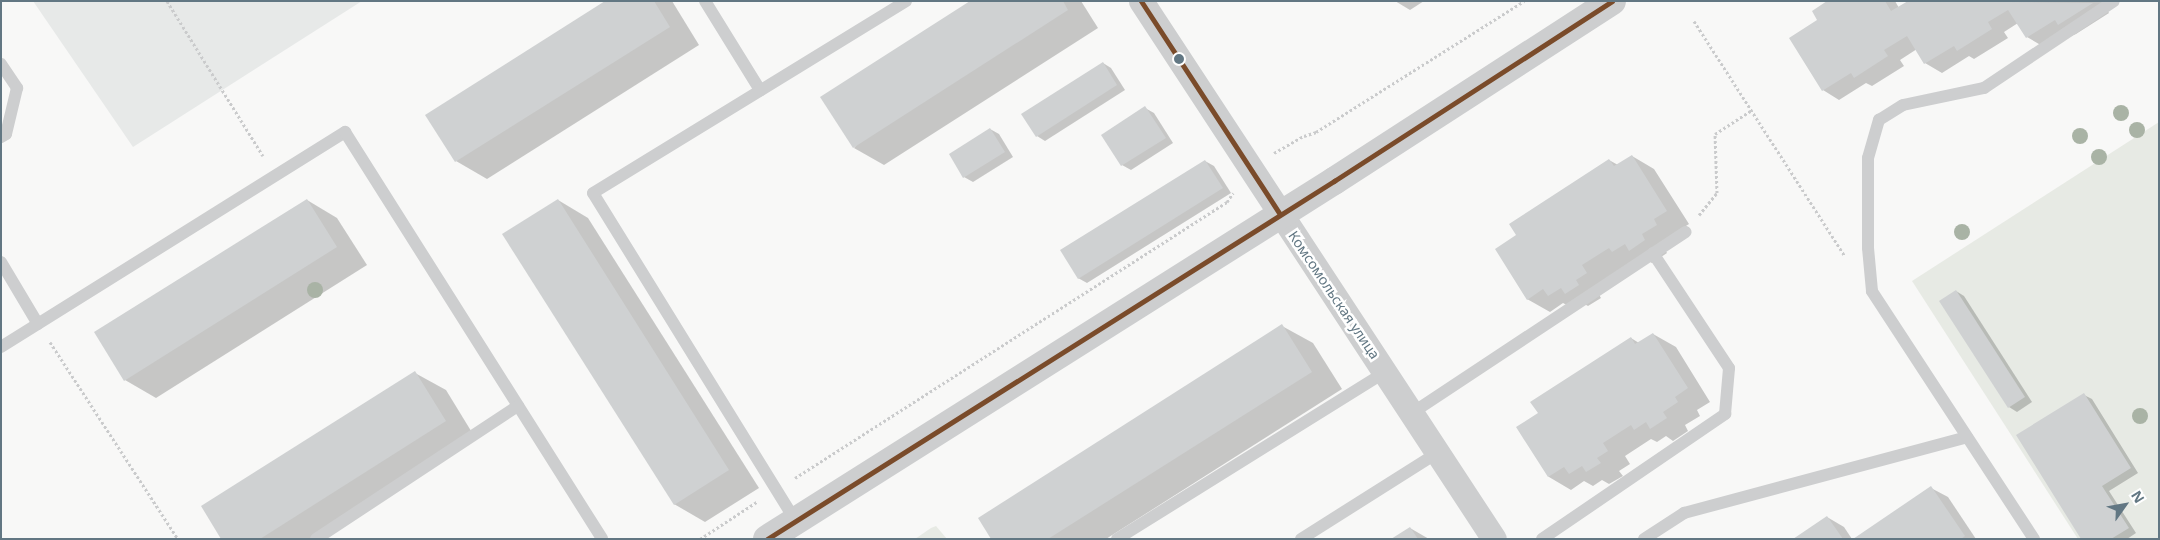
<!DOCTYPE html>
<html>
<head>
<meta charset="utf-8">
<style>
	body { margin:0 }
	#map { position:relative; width:2160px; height:540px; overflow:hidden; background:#f8f8f7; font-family:"Noto Sans",sans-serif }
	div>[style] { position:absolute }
	.built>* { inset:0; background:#e7e9e8 }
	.green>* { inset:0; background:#e7eae4 }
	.shadow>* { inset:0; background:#0003 }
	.building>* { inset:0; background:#cfd1d2 }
	.path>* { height:3px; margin-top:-1.5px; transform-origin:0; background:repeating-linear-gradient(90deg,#cacbcc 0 2.5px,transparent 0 5px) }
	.service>* { height:12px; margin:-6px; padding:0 6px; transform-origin:6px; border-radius:6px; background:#cdcecf }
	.minor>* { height:25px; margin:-12.5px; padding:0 12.5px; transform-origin:12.5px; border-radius:12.5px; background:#cdcecf }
	.tertiary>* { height:28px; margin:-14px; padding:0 14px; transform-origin:14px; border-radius:14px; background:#cdcecf }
	.bus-1>* { height:5px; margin:-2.5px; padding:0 2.5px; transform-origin:2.5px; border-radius:2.5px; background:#7a4b2a }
	.trees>* { width:16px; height:16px; margin:-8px; border-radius:50%; background:#a9b3a5 }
	.dots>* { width:14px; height:14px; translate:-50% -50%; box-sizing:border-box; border:2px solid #fff; border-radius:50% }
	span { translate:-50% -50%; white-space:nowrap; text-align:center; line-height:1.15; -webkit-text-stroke:5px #fff; paint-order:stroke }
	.street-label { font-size:14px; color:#627783 }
	.frame { position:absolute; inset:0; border:2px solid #627783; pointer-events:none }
	.north { position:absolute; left:2100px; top:480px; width:50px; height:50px; -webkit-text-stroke:4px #fff; paint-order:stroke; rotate:58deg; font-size:14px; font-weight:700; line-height:20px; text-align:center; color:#627783 }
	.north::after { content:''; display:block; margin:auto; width:18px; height:22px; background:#627783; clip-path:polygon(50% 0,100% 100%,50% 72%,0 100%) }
</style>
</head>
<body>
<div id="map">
	<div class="built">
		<div style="clip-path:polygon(33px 1px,362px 1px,133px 147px)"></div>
	</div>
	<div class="green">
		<div style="clip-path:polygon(2159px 122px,2159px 539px,2078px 539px,1912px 281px)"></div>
		<div style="clip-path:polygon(936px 526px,947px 539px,915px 539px,931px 528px)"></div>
	</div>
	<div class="shadow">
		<div style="clip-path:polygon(607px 1px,672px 1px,699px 45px,487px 179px,456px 161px)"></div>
		<div style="clip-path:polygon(972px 1px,1081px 1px,1098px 28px,884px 165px,854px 148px)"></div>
		<div style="clip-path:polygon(1395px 1px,1424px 1px,1410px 10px)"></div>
		<div style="clip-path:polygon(1830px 1px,1895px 1px,1899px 8px,1910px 1px,2113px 1px,2105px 6px,2109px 13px,2076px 34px,2044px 47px,2027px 37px,2018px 23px,2004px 32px,2008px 38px,1974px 59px,1969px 56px,1942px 73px,1925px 63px,1917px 49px,1900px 60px,1904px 66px,1872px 86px,1866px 83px,1839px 100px,1823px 90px)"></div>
		<div style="clip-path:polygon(1103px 63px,1111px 68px,1125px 90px,1045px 141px,1037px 136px)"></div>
		<div style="clip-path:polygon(1145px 108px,1154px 113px,1173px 143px,1131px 170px,1122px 165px,1103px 135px)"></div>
		<div style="clip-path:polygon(990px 129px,999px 134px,1013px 157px,973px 182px,964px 177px)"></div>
		<div style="clip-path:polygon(1632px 156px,1654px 169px,1689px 224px,1675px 233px,1664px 248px,1667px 253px,1652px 263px,1645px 259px,1598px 293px,1601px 298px,1588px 306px,1581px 302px,1572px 308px,1563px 303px,1550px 312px,1527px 299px,1518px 236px,1609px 160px,1618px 165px)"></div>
		<div style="clip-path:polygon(1205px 161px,1214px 166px,1231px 193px,1087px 283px,1078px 278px)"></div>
		<div style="clip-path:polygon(307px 200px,337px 218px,367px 265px,156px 398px,125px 380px)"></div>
		<div style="clip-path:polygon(558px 200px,588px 218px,759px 488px,705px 522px,674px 504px)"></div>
		<div style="clip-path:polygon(1956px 291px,1964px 296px,2032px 402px,2017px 412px,2009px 407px)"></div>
		<div style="clip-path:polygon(1282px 326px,1313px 343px,1342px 389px,1106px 539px,993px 539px)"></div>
		<div style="clip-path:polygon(1653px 334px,1676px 347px,1710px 402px,1697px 410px,1700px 416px,1685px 425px,1688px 431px,1673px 441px,1666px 436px,1657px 442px,1651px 439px,1625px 456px,1630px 464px,1619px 471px,1623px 476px,1609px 484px,1602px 480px,1593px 486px,1584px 481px,1571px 490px,1549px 477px,1518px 428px,1539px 414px,1631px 338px,1639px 343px)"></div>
		<div style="clip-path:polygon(415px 373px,446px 390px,476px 439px,318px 539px,223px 539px)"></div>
		<div style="clip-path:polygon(2084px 395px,2092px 399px,2138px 473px,2109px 491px,2136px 533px,2127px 539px,2083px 539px)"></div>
		<div style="clip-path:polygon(1931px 488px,1948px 497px,1976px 539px,1856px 539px)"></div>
		<div style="clip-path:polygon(1827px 517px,1844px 527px,1852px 539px,1796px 539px)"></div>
		<div style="clip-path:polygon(1410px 528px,1429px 539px,1393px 539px)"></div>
	</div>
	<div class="building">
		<div style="clip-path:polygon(605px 1px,654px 1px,670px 27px,455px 162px,425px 115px)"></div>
		<div style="clip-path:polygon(970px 1px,1063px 1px,1068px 10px,853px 148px,820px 97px)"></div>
		<div style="clip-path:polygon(1827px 1px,1885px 1px,1891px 11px,1908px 1px,2093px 3px,2058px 25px,2055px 20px,2026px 38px,2008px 10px,1988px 22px,1992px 29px,1957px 51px,1954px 46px,1924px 64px,1907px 36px,1884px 50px,1888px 56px,1854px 78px,1851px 73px,1822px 91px,1789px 38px,1817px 20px,1812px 11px)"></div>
		<div style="clip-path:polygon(1103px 62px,1117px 85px,1036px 137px,1021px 114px)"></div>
		<div style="clip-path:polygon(1145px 106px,1166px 138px,1121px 166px,1101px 135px)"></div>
		<div style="clip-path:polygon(990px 128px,1005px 152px,963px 178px,949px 154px)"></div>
		<div style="clip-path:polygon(1632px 155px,1667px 211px,1654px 219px,1657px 225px,1642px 234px,1645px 240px,1629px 251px,1625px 244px,1612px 252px,1609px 248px,1582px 265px,1587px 273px,1576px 280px,1579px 285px,1565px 294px,1561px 288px,1548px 296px,1543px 289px,1527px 300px,1495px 249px,1516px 235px,1509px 224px,1609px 159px,1614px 166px)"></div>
		<div style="clip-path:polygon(1205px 160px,1223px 188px,1078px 279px,1060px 250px)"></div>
		<div style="clip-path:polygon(307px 199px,337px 247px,124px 381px,94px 332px)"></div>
		<div style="clip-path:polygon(558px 199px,729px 470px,674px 505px,502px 234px)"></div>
		<div style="clip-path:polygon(1956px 290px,2025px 397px,2008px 408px,1939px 301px)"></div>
		<div style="clip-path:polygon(1282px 324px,1312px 372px,1048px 539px,991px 539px,978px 518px)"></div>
		<div style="clip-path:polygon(1653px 333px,1688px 388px,1675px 397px,1678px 402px,1663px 412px,1667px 418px,1650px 429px,1646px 422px,1634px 430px,1631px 425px,1603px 443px,1608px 451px,1597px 458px,1601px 463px,1586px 472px,1582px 466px,1569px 474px,1564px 467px,1548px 477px,1516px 427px,1538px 413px,1530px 402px,1631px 337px,1635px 344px)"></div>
		<div style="clip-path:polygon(415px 371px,446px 421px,260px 539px,221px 539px,201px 506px)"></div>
		<div style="clip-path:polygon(2084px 393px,2131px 468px,2102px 486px,2129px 528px,2111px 539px,2081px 539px,2016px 435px)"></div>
		<div style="clip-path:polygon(1931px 486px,1965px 536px,1961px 539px,1853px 539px)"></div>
		<div style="clip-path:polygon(1827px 516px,1843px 539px,1793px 539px)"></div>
		<div style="clip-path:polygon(1410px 527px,1418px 539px,1391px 539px)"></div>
	</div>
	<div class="path">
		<div style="left:167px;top:1px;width:182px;rotate:58.2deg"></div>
		<div style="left:1694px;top:21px;width:278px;rotate:57.3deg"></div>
		<div style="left:1274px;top:153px;width:34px;rotate:-30deg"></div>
		<div style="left:1304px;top:136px;width:13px;rotate:-18deg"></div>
		<div style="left:1316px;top:132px;width:246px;rotate:-32.2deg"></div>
		<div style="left:1699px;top:215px;width:28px;rotate:-51deg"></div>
		<div style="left:1717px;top:193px;width:59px;rotate:-91.9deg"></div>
		<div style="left:1715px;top:134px;width:44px;rotate:-33deg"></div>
		<div style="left:50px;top:342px;width:235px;rotate:57deg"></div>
		<div style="left:795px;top:478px;width:513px;rotate:-32.57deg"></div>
		<div style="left:1227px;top:202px;width:11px;rotate:-56deg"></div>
		<div style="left:700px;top:539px;width:69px;rotate:-33.2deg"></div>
	</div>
	<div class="service">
		<div style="left:705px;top:1px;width:105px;rotate:58.3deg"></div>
		<div style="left:1px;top:64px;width:29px;rotate:56deg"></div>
		<div style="left:17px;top:88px;width:47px;rotate:103.4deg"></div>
		<div style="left:6px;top:134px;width:6px;rotate:149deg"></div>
		<div style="left:1px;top:262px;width:72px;rotate:59.2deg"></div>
		<div style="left:1px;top:347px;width:406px;rotate:-32deg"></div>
		<div style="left:345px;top:132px;width:481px;rotate:57.7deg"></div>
		<div style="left:1412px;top:413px;width:328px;rotate:-33.5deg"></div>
		<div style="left:795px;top:520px;width:384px;rotate:-121.7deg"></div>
		<div style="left:593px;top:193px;width:367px;rotate:-31.5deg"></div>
		<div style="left:316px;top:539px;width:242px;rotate:-33.4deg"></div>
		<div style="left:1117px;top:539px;width:316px;rotate:-31.9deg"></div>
		<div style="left:1301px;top:539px;width:161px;rotate:-32.3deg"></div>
		<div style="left:1542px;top:539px;width:222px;rotate:-34.3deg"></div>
		<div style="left:1725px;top:414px;width:46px;rotate:-85deg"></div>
		<div style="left:1729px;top:368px;width:138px;rotate:-123.5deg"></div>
		<div style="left:1644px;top:539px;width:48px;rotate:-33deg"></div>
		<div style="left:1684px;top:513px;width:293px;rotate:-15deg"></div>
		<div style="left:2034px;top:539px;width:296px;rotate:-123.2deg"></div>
		<div style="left:1872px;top:291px;width:43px;rotate:-95.3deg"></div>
		<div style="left:1868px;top:248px;width:90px;rotate:-90deg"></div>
		<div style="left:1868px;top:158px;width:40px;rotate:-74deg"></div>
		<div style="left:1879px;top:120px;width:28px;rotate:-32deg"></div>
		<div style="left:1903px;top:105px;width:83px;rotate:-11.9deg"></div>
		<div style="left:1984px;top:88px;width:156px;rotate:-33.8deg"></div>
	</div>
	<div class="minor">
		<div style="left:1141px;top:1px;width:643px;rotate:56.73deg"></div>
	</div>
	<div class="tertiary">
		<div style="left:767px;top:539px;width:671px;rotate:-32.27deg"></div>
		<div style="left:1334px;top:181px;width:331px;rotate:-32.9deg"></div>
	</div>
	<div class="bus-1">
		<div style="left:1141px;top:1px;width:254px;rotate:56.9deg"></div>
		<div style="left:767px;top:539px;width:671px;rotate:-32.27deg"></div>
		<div style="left:1334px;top:181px;width:331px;rotate:-32.9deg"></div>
	</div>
	<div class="trees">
		<div style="left:2121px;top:113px"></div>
		<div style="left:2137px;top:130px"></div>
		<div style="left:2080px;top:136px"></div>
		<div style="left:2099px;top:157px"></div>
		<div style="left:1962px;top:232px"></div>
		<div style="left:315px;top:290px"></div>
		<div style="left:2140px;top:416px"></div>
	</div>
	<div class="dots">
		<div style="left:1179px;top:59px;background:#627783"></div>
	</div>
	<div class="street-label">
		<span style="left:1334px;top:295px;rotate:56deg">Комсомольская улица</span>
	</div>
	<div class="frame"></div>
	<div class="north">N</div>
</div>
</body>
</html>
